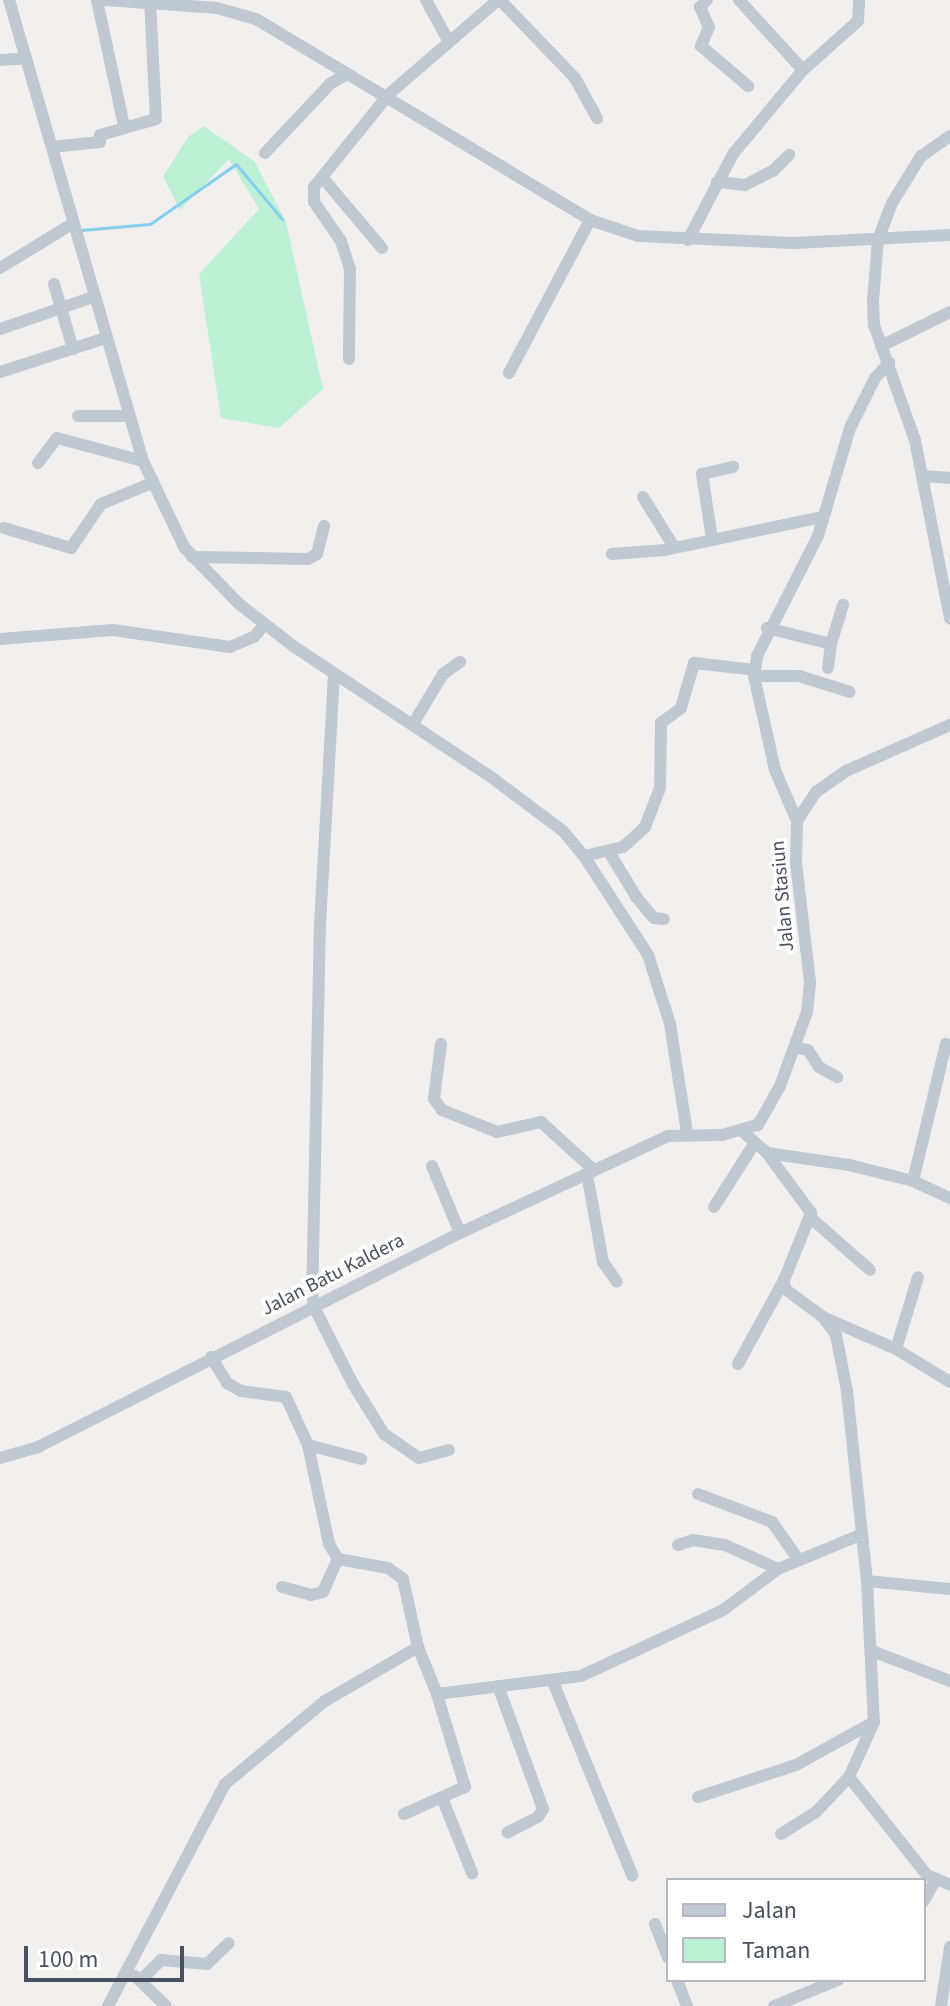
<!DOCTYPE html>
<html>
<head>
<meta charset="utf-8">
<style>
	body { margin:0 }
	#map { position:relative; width:950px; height:2006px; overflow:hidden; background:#f2f0ef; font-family:"Source Sans 3",sans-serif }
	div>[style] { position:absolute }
	.green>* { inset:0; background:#bcf1d6 }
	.stream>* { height:3px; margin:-1.5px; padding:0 1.5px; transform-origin:1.5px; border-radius:1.5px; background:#87cff0 }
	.street>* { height:12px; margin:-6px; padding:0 6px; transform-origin:6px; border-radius:6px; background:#c0c8d2 }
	span { translate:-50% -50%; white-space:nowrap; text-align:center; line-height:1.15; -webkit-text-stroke:7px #fff; paint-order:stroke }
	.street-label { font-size:20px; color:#47505e }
	.legend { position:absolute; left:666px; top:1878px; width:260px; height:104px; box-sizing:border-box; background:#fff; border:2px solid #b5b9bf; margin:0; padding:10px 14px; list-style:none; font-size:24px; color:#47505e }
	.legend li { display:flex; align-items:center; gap:16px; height:40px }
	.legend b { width:40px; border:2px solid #b5b9bf }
	.scale { position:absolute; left:24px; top:1946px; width:160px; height:36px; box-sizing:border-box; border:4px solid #47505e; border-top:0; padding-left:10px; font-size:24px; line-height:28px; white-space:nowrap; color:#47505e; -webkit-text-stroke:6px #fff; paint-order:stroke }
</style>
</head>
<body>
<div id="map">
	<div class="green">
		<div style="clip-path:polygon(204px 126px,255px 162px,286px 222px,323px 389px,279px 428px,221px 418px,199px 274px,259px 209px,229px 159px,180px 210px,163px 176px,189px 136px)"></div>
	</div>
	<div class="stream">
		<div style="left:81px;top:230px;width:69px;rotate:-5deg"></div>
		<div style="left:150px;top:224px;width:105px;rotate:-34.9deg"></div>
		<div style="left:236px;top:164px;width:72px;rotate:50.1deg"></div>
	</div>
	<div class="street">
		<div style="left:9px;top:0;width:480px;rotate:73.8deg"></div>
		<div style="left:143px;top:461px;width:95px;rotate:64.5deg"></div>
		<div style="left:184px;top:547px;width:78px;rotate:46deg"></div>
		<div style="left:238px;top:603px;width:70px;rotate:38deg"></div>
		<div style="left:293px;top:646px;width:237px;rotate:33.5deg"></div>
		<div style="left:491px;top:777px;width:90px;rotate:36.9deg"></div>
		<div style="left:563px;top:831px;width:33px;rotate:50deg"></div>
		<div style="left:584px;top:856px;width:118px;rotate:57.1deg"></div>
		<div style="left:648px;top:955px;width:72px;rotate:72.3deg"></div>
		<div style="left:670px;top:1024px;width:109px;rotate:81.1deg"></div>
		<div style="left:97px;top:0;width:129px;rotate:77.9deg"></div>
		<div style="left:106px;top:0;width:111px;rotate:4.1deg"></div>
		<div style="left:217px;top:8px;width:41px;rotate:15.8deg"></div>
		<div style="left:256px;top:19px;width:390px;rotate:31deg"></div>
		<div style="left:590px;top:220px;width:51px;rotate:18.4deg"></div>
		<div style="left:638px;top:236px;width:157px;rotate:2.6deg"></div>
		<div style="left:795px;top:243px;width:155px;rotate:-3deg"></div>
		<div style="left:426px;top:0;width:46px;rotate:61.2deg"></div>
		<div style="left:500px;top:0;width:108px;rotate:46.1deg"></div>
		<div style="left:575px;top:78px;width:46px;rotate:61.2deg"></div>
		<div style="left:707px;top:0;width:10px;rotate:135deg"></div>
		<div style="left:700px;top:7px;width:22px;rotate:66deg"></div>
		<div style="left:709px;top:27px;width:21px;rotate:113deg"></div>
		<div style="left:701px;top:46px;width:62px;rotate:40.4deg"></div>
		<div style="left:739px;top:0;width:95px;rotate:47.6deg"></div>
		<div style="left:0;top:60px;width:26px;rotate:-4deg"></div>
		<div style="left:950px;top:136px;width:35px;rotate:145deg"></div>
		<div style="left:921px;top:156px;width:55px;rotate:121.7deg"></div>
		<div style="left:892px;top:203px;width:39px;rotate:111deg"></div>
		<div style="left:878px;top:239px;width:62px;rotate:94.6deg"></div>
		<div style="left:873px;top:301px;width:24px;rotate:88deg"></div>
		<div style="left:874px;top:325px;width:122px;rotate:70.4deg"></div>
		<div style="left:915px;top:440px;width:182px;rotate:78.9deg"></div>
		<div style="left:52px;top:147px;width:48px;rotate:-5.9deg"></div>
		<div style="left:100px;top:142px;width:7px;rotate:-90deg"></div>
		<div style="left:100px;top:135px;width:58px;rotate:-15.9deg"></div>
		<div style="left:156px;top:119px;width:119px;rotate:-92.9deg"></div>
		<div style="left:265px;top:153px;width:96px;rotate:-46.7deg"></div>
		<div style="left:331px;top:83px;width:19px;rotate:-28deg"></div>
		<div style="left:322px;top:177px;width:93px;rotate:49.8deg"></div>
		<div style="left:717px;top:182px;width:28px;rotate:6deg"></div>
		<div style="left:745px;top:185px;width:31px;rotate:-27deg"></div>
		<div style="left:773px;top:171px;width:23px;rotate:-45deg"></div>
		<div style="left:688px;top:240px;width:97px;rotate:-62.4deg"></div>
		<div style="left:733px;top:154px;width:109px;rotate:-50.2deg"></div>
		<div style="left:803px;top:70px;width:74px;rotate:-41.7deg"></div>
		<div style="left:858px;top:21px;width:21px;rotate:-87deg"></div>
		<div style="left:0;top:268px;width:84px;rotate:-31.4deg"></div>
		<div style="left:54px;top:284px;width:68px;rotate:73.7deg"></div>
		<div style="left:0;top:329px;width:98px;rotate:-19deg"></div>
		<div style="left:881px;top:346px;width:77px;rotate:-26.2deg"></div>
		<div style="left:349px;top:359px;width:90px;rotate:-89.4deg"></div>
		<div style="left:350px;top:269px;width:29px;rotate:-108deg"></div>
		<div style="left:341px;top:241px;width:47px;rotate:-124.7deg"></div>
		<div style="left:314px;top:202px;width:15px;rotate:-90deg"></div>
		<div style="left:314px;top:187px;width:119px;rotate:-51.1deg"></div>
		<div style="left:389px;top:94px;width:144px;rotate:-40.8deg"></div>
		<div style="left:0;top:372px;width:111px;rotate:-17.8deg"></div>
		<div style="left:509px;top:373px;width:173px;rotate:-62.1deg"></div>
		<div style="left:78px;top:416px;width:51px"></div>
		<div style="left:38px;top:463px;width:31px;rotate:-53deg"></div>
		<div style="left:57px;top:438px;width:89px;rotate:15deg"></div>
		<div style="left:922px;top:476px;width:28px;rotate:4deg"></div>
		<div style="left:643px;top:497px;width:59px;rotate:58.2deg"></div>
		<div style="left:4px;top:528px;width:70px;rotate:16.6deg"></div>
		<div style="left:71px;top:548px;width:53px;rotate:-55.7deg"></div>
		<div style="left:101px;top:504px;width:55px;rotate:-22.4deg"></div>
		<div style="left:712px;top:539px;width:66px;rotate:-98.7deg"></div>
		<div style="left:702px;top:474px;width:32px;rotate:-13deg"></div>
		<div style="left:612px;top:554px;width:53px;rotate:-4.3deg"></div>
		<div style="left:665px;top:550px;width:160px;rotate:-11.9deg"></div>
		<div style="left:192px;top:557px;width:116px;rotate:1deg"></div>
		<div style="left:308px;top:559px;width:10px;rotate:-29deg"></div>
		<div style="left:317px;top:554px;width:29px;rotate:-76deg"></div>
		<div style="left:767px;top:628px;width:66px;rotate:14deg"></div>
		<div style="left:831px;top:644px;width:41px;rotate:-72.9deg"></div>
		<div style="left:0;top:639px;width:113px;rotate:-4.6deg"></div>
		<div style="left:113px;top:630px;width:118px;rotate:8.3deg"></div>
		<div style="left:230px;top:647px;width:26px;rotate:-23deg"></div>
		<div style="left:254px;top:637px;width:17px;rotate:-50deg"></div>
		<div style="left:828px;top:668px;width:24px;rotate:-83deg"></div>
		<div style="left:334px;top:674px;width:248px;rotate:93.2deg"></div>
		<div style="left:320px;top:922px;width:369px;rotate:91.2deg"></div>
		<div style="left:312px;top:1291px;width:16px;rotate:83deg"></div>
		<div style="left:314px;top:1307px;width:86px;rotate:63.1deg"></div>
		<div style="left:353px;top:1384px;width:59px;rotate:58.2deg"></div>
		<div style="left:384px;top:1434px;width:42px;rotate:34.4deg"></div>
		<div style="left:419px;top:1458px;width:31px;rotate:-15deg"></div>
		<div style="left:754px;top:676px;width:45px"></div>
		<div style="left:799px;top:676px;width:53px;rotate:17.4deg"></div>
		<div style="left:413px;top:724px;width:58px;rotate:-59deg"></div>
		<div style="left:443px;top:674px;width:21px;rotate:-35deg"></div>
		<div style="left:797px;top:821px;width:56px;rotate:-113.3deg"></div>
		<div style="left:775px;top:770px;width:96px;rotate:-102.6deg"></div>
		<div style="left:754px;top:676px;width:20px;rotate:-81deg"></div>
		<div style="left:757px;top:656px;width:135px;rotate:-63.1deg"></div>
		<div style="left:818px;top:536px;width:113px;rotate:-73.5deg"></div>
		<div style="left:850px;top:428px;width:56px;rotate:-63.4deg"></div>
		<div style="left:875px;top:378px;width:21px;rotate:-47deg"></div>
		<div style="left:609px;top:852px;width:54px;rotate:58.7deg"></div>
		<div style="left:637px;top:898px;width:26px;rotate:50deg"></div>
		<div style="left:654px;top:918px;width:10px;rotate:6deg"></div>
		<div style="left:584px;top:856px;width:40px;rotate:-13deg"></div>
		<div style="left:623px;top:847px;width:30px;rotate:-42deg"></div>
		<div style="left:645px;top:827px;width:42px;rotate:-69deg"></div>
		<div style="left:660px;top:788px;width:65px;rotate:-89.1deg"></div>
		<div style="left:661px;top:723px;width:25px;rotate:-37deg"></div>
		<div style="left:681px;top:708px;width:47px;rotate:-73.9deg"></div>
		<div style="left:694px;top:663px;width:61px;rotate:6.5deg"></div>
		<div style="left:441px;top:1044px;width:55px;rotate:97.3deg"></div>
		<div style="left:434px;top:1099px;width:14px;rotate:54deg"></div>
		<div style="left:442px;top:1110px;width:59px;rotate:21.8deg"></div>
		<div style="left:497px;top:1132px;width:45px;rotate:-12.8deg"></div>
		<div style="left:541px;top:1122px;width:72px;rotate:42.2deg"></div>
		<div style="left:797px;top:1048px;width:11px;rotate:10deg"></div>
		<div style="left:808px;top:1050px;width:20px;rotate:57deg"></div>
		<div style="left:819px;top:1067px;width:21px;rotate:29deg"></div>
		<div style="left:743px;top:1132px;width:32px;rotate:41deg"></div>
		<div style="left:767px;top:1153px;width:83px;rotate:8.3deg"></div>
		<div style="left:849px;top:1165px;width:66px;rotate:14deg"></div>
		<div style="left:913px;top:1181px;width:41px;rotate:24.7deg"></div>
		<div style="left:767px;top:1153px;width:74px;rotate:53.7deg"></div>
		<div style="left:811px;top:1213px;width:72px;rotate:111.9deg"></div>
		<div style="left:784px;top:1280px;width:9px;rotate:84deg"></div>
		<div style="left:785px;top:1289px;width:47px;rotate:36.4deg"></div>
		<div style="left:823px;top:1317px;width:22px;rotate:54deg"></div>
		<div style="left:836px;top:1335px;width:57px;rotate:78.9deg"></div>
		<div style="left:847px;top:1391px;width:191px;rotate:84deg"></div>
		<div style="left:867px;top:1581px;width:141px;rotate:87.2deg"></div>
		<div style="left:874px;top:1722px;width:60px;rotate:114.4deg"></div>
		<div style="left:849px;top:1777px;width:125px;rotate:51.5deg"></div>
		<div style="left:927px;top:1875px;width:25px;rotate:23deg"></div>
		<div style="left:432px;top:1166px;width:73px;rotate:67.3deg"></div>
		<div style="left:587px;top:1174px;width:89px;rotate:79.7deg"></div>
		<div style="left:603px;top:1262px;width:24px;rotate:55deg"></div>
		<div style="left:913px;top:1181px;width:141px;rotate:-76.5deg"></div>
		<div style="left:714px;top:1207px;width:75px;rotate:-57.6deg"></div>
		<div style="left:812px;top:1219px;width:77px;rotate:41.3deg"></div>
		<div style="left:825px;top:1318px;width:77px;rotate:23.6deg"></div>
		<div style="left:896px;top:1349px;width:63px;rotate:31.4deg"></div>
		<div style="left:896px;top:1349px;width:75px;rotate:-73deg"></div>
		<div style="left:211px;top:1357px;width:31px;rotate:58deg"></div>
		<div style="left:227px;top:1383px;width:16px;rotate:30deg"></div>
		<div style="left:241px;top:1391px;width:45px;rotate:7.6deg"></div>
		<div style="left:286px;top:1397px;width:53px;rotate:65.4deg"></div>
		<div style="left:308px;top:1445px;width:101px;rotate:78deg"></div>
		<div style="left:329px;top:1544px;width:17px;rotate:59deg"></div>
		<div style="left:338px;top:1559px;width:51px;rotate:10.2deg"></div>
		<div style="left:388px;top:1568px;width:19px;rotate:36deg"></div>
		<div style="left:403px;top:1579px;width:70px;rotate:77.6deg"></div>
		<div style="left:418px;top:1647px;width:51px;rotate:68deg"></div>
		<div style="left:437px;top:1694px;width:145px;rotate:-7.1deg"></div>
		<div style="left:581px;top:1676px;width:157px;rotate:-24.9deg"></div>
		<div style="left:723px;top:1610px;width:69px;rotate:-36.7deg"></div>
		<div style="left:778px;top:1569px;width:89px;rotate:-22.5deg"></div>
		<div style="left:738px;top:1364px;width:96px;rotate:-61.3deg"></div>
		<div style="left:308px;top:1445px;width:55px;rotate:14.8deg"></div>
		<div style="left:0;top:1458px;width:40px;rotate:-16deg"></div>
		<div style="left:38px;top:1447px;width:473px;rotate:-26.9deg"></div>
		<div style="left:460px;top:1233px;width:230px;rotate:-25deg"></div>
		<div style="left:668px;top:1136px;width:54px;rotate:-1.1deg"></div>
		<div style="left:722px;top:1135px;width:37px;rotate:-16deg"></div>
		<div style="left:758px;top:1125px;width:45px;rotate:-60.6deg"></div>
		<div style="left:780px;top:1086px;width:79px;rotate:-70deg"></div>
		<div style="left:807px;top:1012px;width:30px;rotate:-84deg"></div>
		<div style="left:810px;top:982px;width:120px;rotate:-96.7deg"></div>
		<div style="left:796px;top:863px;width:42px;rotate:-88.6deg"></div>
		<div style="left:797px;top:821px;width:35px;rotate:-57deg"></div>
		<div style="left:816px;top:792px;width:37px;rotate:-35deg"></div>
		<div style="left:846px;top:771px;width:114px;rotate:-23.9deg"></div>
		<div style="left:698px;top:1494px;width:79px;rotate:20.7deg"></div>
		<div style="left:772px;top:1522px;width:45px;rotate:54.9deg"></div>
		<div style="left:678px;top:1545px;width:16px;rotate:-18deg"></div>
		<div style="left:693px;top:1540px;width:32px;rotate:9deg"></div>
		<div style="left:725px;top:1545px;width:58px;rotate:24.4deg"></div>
		<div style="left:867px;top:1581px;width:83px;rotate:5.5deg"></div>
		<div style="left:282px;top:1587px;width:30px;rotate:15deg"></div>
		<div style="left:311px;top:1595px;width:12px;rotate:-14deg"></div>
		<div style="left:323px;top:1592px;width:36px;rotate:-66deg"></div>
		<div style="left:872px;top:1651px;width:84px;rotate:21deg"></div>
		<div style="left:553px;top:1682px;width:209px;rotate:67.7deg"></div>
		<div style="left:498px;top:1686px;width:131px;rotate:69.9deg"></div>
		<div style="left:543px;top:1809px;width:9px;rotate:122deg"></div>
		<div style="left:538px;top:1817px;width:34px;rotate:153deg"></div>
		<div style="left:698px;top:1797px;width:103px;rotate:-18.1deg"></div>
		<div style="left:796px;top:1765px;width:89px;rotate:-28.9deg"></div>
		<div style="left:443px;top:1800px;width:79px;rotate:68.3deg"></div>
		<div style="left:404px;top:1814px;width:67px;rotate:-23.9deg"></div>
		<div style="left:465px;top:1787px;width:97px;rotate:-106.8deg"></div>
		<div style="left:781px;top:1834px;width:41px;rotate:-32.2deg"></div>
		<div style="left:816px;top:1812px;width:48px;rotate:-46.7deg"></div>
		<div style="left:924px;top:1901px;width:24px;rotate:-62deg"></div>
		<div style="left:655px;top:1924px;width:36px;rotate:69deg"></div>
		<div style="left:135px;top:1976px;width:43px;rotate:44.1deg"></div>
		<div style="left:141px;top:1980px;width:28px;rotate:-45deg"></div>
		<div style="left:161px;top:1960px;width:46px;rotate:5deg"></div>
		<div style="left:207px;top:1964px;width:30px;rotate:-44deg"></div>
		<div style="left:677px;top:1980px;width:28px;rotate:69deg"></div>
		<div style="left:108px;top:2006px;width:251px;rotate:-62.2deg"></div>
		<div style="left:225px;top:1784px;width:130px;rotate:-39.7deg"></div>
		<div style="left:325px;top:1701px;width:108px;rotate:-30.1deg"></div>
		<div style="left:774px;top:2006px;width:69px;rotate:-22.1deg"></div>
		<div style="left:941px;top:2006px;width:60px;rotate:-81.3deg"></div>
	</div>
	<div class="street-label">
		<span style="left:783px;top:896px;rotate:-95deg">Jalan Stasiun</span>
		<span style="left:333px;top:1275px;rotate:-27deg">Jalan Batu Kaldera</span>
	</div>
	<ul class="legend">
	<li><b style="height:10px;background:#c0c8d2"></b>Jalan</li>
	<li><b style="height:22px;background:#bcf1d6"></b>Taman</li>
	</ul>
	<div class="scale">100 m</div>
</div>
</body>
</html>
